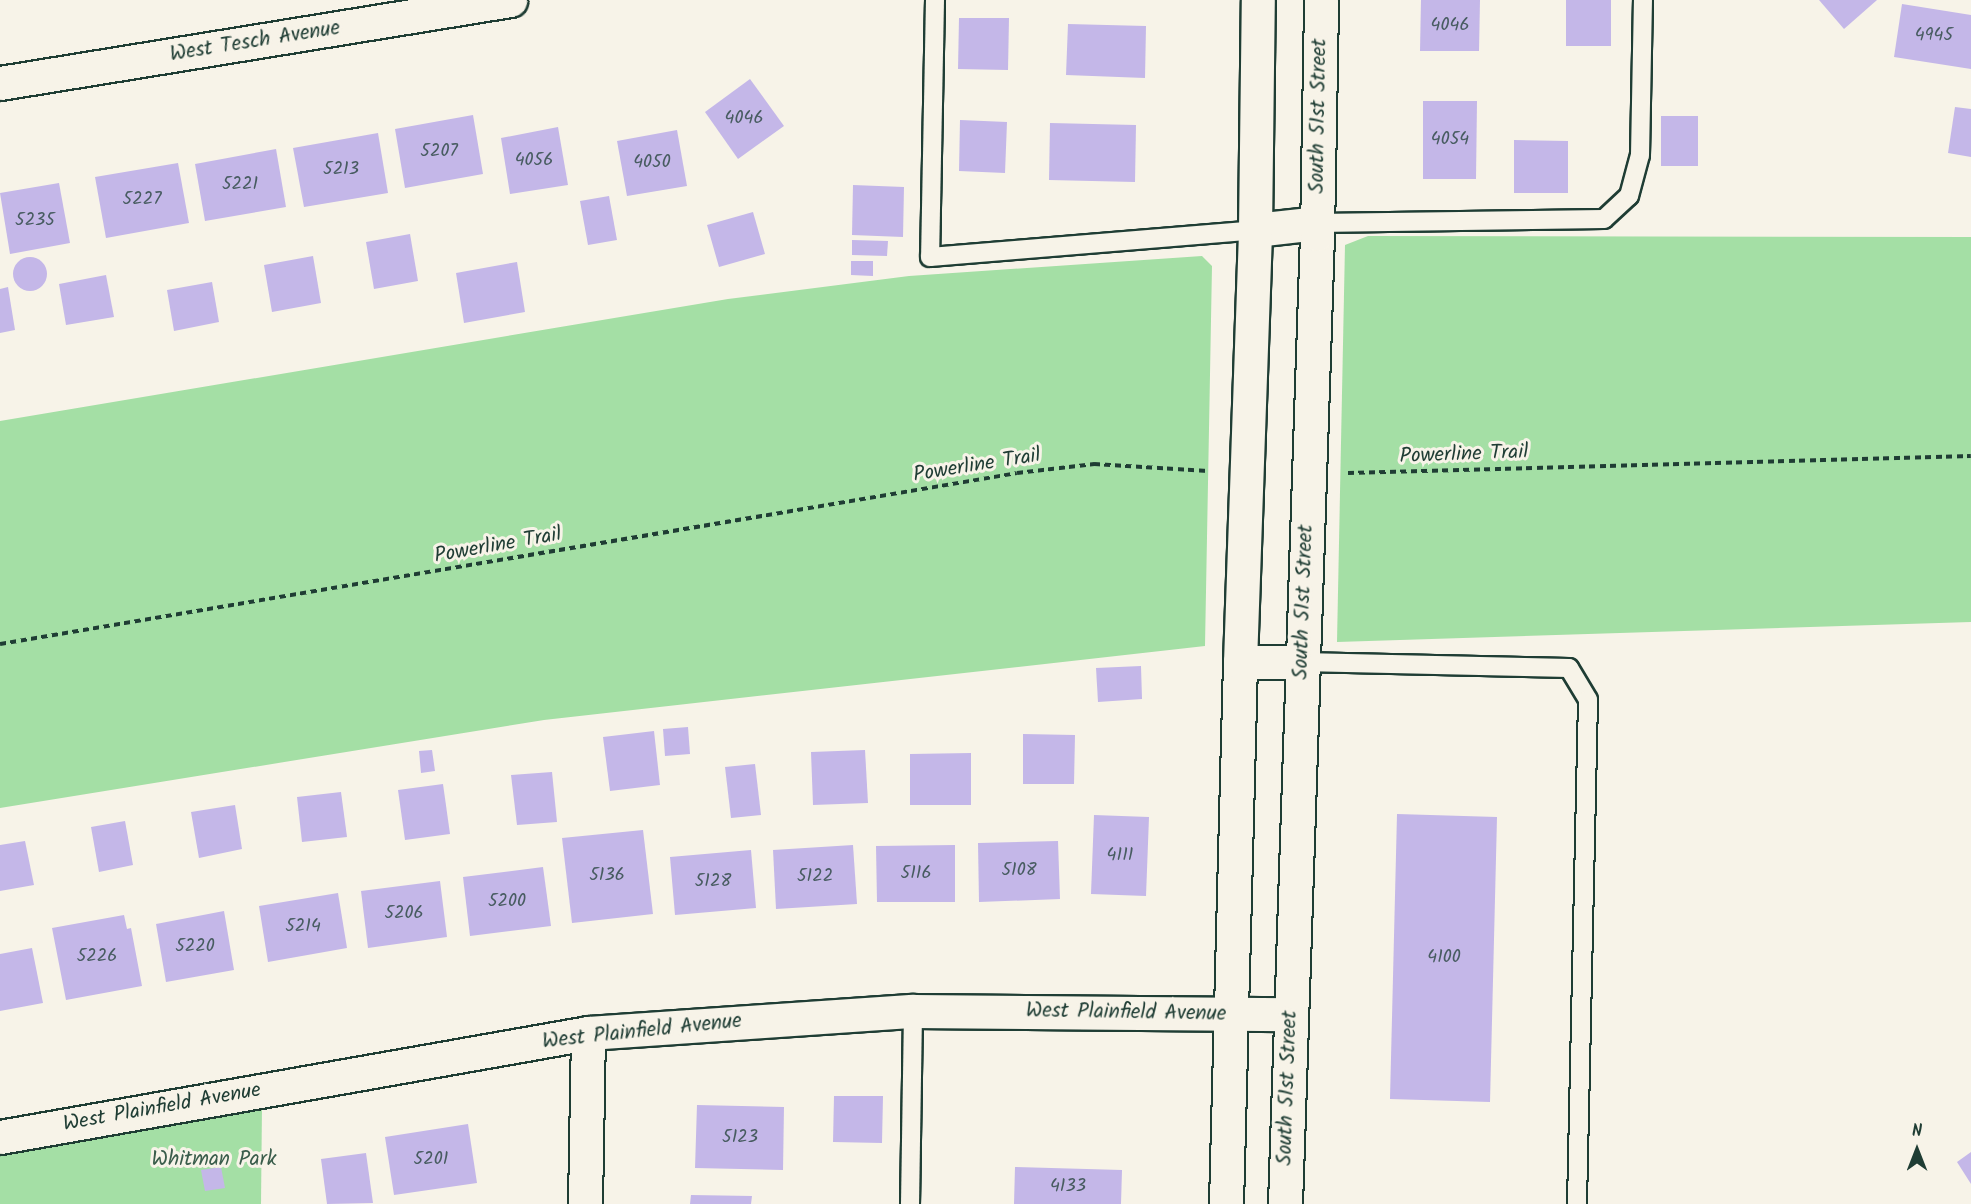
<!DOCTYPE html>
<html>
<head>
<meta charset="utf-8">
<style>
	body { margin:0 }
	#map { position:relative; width:1971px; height:1204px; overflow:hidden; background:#f7f3e8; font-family:Kalam,sans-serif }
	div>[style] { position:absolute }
	.green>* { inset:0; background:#a4dfa5 }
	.building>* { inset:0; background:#c4b7e8 }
	.round { border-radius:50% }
	.path>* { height:4px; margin-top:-2px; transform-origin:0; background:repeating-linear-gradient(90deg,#1f3d34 0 6px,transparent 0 10.5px) }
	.roads { filter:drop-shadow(2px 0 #1f3d34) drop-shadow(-2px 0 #1f3d34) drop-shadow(0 2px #1f3d34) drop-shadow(0 -2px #1f3d34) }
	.lane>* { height:18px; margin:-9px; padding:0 9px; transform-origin:9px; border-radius:9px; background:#f7f3e8 }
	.street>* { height:33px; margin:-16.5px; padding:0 16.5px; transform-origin:16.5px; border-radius:16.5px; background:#f7f3e8 }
	.secondary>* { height:33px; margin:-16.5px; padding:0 16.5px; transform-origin:16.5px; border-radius:16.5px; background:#f7f3e8 }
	span { translate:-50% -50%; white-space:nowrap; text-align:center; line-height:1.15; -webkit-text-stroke:6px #f7f3e8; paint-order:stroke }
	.number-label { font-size:18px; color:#485c61 }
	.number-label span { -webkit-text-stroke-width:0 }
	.street-label { font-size:21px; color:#1f3d34 }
	.park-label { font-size:21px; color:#3a5d4b }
	.north { position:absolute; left:1887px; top:1120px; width:60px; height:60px; -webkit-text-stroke:4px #f7f3e8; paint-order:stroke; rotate:0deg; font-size:16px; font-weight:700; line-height:24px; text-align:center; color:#1f3d34 }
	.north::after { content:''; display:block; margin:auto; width:21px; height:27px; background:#1f3d34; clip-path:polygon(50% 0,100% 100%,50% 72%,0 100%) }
</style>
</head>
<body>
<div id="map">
	<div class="green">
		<div style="clip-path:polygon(1368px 236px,1971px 237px,1971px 622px,1337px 642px,1345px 245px)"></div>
		<div style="clip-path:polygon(1202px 256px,1212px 266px,1205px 646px,544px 720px,0 808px,0 421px,728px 299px,909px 276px)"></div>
		<div style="clip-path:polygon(262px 1105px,261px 1204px,0 1204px,0 1155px)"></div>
	</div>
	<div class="building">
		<div style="clip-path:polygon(1421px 0,1480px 0,1479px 51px,1420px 51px)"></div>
		<div style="clip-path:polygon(1566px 0,1611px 0,1611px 46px,1566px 46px)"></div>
		<div style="clip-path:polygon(1819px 0,1877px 0,1844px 29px)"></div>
		<div style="clip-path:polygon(1902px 4px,1971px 15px,1971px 69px,1894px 57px)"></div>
		<div style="clip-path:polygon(959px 18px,1009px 18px,1008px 70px,958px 69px)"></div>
		<div style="clip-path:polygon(1068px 24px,1146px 26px,1145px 78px,1066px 75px)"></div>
		<div style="clip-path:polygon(750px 79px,784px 126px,738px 159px,705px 112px)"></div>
		<div style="clip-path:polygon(1423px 101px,1477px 101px,1476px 179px,1423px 179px)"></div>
		<div style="clip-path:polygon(1955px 107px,1971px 109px,1971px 157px,1948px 153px)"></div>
		<div style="clip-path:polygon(473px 115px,483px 174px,405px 188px,395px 129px)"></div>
		<div style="clip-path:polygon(1661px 116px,1698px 116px,1698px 166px,1661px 166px)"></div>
		<div style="clip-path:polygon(960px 120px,1007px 122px,1005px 173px,959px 171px)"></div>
		<div style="clip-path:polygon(1050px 123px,1136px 125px,1135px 182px,1049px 180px)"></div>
		<div style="clip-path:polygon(558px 127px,568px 185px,510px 194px,501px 138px)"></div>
		<div style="clip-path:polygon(677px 130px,687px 186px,627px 196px,617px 141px)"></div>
		<div style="clip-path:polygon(378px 133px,388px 193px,304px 207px,293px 148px)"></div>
		<div style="clip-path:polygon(1514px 140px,1568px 141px,1568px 193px,1514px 193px)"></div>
		<div style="clip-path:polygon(276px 149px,286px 207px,205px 221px,195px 164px)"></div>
		<div style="clip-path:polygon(178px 163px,189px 223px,106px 238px,95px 177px)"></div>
		<div style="clip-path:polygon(59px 183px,70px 243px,10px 254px,0 193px)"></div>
		<div style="clip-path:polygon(853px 185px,904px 187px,903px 237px,852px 235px)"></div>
		<div style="clip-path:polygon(609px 196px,617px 240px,588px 245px,580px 201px)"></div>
		<div style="clip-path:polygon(753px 212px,765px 254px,719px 267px,707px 225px)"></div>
		<div style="clip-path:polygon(410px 234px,418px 281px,374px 289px,366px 242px)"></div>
		<div style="clip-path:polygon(852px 240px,888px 241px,887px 256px,852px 255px)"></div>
		<div style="clip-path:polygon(313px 256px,321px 303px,272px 312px,264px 265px)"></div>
		<div class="round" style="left:13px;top:257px;width:34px;height:34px"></div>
		<div style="clip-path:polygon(851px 261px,873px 261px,873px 276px,851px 275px)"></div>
		<div style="clip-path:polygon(517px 262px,525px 312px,464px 323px,456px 273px)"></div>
		<div style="clip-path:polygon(106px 275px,114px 317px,66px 325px,59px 284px)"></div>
		<div style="clip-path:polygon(212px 282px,219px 322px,174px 331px,167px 290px)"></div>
		<div style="clip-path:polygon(8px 287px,15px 330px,0 333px,0 289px)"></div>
		<div style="clip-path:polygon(1141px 666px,1142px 699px,1098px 702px,1096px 668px)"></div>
		<div style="clip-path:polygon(688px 727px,690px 754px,665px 756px,663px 729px)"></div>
		<div style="clip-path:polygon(654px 731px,660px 785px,610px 791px,603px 737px)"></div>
		<div style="clip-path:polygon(1023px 734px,1075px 735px,1074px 784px,1023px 784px)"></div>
		<div style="clip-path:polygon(432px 750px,435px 771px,421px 773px,419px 751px)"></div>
		<div style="clip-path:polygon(865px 750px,868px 803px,813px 805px,811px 752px)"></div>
		<div style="clip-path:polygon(971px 753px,971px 805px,910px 805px,910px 754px)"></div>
		<div style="clip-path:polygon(755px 764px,761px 815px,731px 818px,725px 767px)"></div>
		<div style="clip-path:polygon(552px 772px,557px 822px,517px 825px,511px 775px)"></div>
		<div style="clip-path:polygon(443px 784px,450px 834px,405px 840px,398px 790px)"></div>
		<div style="clip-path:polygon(341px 792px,347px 837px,302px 842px,297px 797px)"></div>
		<div style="clip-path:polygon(235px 805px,242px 849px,199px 858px,191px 812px)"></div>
		<div style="clip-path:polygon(1397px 814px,1497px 817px,1490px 1102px,1390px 1099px)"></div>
		<div style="clip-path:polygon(1094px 815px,1149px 817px,1146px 896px,1091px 894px)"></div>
		<div style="clip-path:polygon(125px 821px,133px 865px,99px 872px,91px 827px)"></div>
		<div style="clip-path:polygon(643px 830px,653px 914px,572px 923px,562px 838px)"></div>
		<div style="clip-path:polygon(25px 841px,34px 885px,0 891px,0 845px)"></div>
		<div style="clip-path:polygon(1058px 841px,1060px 899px,979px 902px,978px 843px)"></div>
		<div style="clip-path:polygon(853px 845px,857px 904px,776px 909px,773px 850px)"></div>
		<div style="clip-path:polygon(955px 845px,955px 902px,877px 902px,876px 846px)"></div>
		<div style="clip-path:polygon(751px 850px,756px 908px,675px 915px,670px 857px)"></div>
		<div style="clip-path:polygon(543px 867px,551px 926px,470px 936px,463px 877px)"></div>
		<div style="clip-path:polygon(440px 881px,447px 937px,368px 948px,361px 891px)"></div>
		<div style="clip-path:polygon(338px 893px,347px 948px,268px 962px,259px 906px)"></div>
		<div style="clip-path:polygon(224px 911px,234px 970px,166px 982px,156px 924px)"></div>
		<div style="clip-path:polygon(124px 915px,127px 929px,131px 928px,142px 986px,66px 1000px,52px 928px)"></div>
		<div style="clip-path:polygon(32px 948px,43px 1003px,0 1011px,0 954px)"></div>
		<div style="clip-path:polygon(834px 1096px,883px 1096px,882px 1143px,833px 1142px)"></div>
		<div style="clip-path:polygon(697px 1105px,784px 1107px,783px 1170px,695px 1168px)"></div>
		<div style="clip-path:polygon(468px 1124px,477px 1183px,394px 1195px,385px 1137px)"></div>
		<div style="clip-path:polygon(1971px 1152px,1971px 1184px,1957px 1162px)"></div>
		<div style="clip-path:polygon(366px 1153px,373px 1203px,327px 1204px,321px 1159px)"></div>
		<div style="clip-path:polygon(221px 1167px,225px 1188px,205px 1191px,201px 1170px)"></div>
		<div style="clip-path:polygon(1015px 1167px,1122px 1170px,1121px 1204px,1014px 1204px)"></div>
		<div style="clip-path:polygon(691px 1195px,752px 1196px,751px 1204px,690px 1204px)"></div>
	</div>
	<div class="path">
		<div style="left:1348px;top:473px;width:623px;rotate:-1.56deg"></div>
		<div style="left:0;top:644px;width:1031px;rotate:-9.54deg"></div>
		<div style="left:1017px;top:473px;width:78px;rotate:-6.7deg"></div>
		<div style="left:1094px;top:464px;width:114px;rotate:3.5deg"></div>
	</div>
	<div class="roads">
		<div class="lane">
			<div style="left:935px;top:0;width:257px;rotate:91.1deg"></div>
			<div style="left:930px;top:257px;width:326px;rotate:-4.7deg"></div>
			<div style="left:1317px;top:223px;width:287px;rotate:-0.8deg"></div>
			<div style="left:1604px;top:219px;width:34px;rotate:-43deg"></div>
			<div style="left:1629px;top:196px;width:42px;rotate:-75deg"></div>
			<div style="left:1640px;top:155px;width:155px;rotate:-88.9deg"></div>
			<div style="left:1302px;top:662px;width:267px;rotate:1.3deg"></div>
			<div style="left:1569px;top:668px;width:37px;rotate:59deg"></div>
			<div style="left:1588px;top:700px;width:504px;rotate:91.25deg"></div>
			<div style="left:910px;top:1204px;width:193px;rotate:-89.1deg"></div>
		</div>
		<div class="street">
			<div style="left:0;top:83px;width:517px;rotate:-9.24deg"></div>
			<div style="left:1255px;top:230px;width:62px;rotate:-6.4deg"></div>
			<div style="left:1240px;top:662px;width:62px"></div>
			<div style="left:0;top:1137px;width:597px;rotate:-10.03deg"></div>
			<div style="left:588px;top:1033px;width:326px;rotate:-3.9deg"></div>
			<div style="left:913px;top:1011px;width:378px;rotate:0.5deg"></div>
			<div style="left:585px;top:1204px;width:171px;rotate:-89deg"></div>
		</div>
		<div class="secondary">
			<div style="left:1226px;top:1204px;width:542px;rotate:-88.52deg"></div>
			<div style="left:1240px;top:662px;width:432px;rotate:-88deg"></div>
			<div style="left:1255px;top:230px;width:230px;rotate:-89.3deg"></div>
			<div style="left:1285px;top:1204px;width:971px;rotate:-88.11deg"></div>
			<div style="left:1317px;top:234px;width:234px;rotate:-89deg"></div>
		</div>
	</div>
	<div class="number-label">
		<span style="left:1450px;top:26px">4046</span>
		<span style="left:1934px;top:36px">4945</span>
		<span style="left:744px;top:119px">4046</span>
		<span style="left:1450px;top:140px">4054</span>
		<span style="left:439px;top:152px">5207</span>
		<span style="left:534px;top:161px">4056</span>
		<span style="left:652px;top:163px">4050</span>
		<span style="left:341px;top:170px">5213</span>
		<span style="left:240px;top:185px">5221</span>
		<span style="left:142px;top:200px">5227</span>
		<span style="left:35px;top:221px">5235</span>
		<span style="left:1120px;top:856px">4111</span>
		<span style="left:1019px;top:871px">5108</span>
		<span style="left:916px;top:874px">5116</span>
		<span style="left:607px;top:876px">5136</span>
		<span style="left:815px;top:877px">5122</span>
		<span style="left:713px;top:882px">5128</span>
		<span style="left:507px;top:902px">5200</span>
		<span style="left:404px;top:914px">5206</span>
		<span style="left:303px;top:927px">5214</span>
		<span style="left:195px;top:947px">5220</span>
		<span style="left:97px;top:957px">5226</span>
		<span style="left:1444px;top:958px">4100</span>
		<span style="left:740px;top:1138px">5123</span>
		<span style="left:431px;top:1160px">5201</span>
		<span style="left:1068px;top:1187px">4133</span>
	</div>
	<div class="street-label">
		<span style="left:255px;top:42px;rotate:-9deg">West Tesch Avenue</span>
		<span style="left:1319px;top:116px;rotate:-89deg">South 51st Street</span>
		<span style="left:1464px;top:455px;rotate:-2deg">Powerline Trail</span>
		<span style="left:977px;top:466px;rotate:-9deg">Powerline Trail</span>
		<span style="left:498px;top:546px;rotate:-10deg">Powerline Trail</span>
		<span style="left:1304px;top:602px;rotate:-88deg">South 51st Street</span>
		<span style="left:1126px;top:1013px;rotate:1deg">West Plainfield Avenue</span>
		<span style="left:642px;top:1032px;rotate:-6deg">West Plainfield Avenue</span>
		<span style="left:1288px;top:1088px;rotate:-88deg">South 51st Street</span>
		<span style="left:162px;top:1108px;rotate:-10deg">West Plainfield Avenue</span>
	</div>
	<div class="park-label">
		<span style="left:214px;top:1160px">Whitman Park</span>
	</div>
	<div class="north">N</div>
</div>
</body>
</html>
